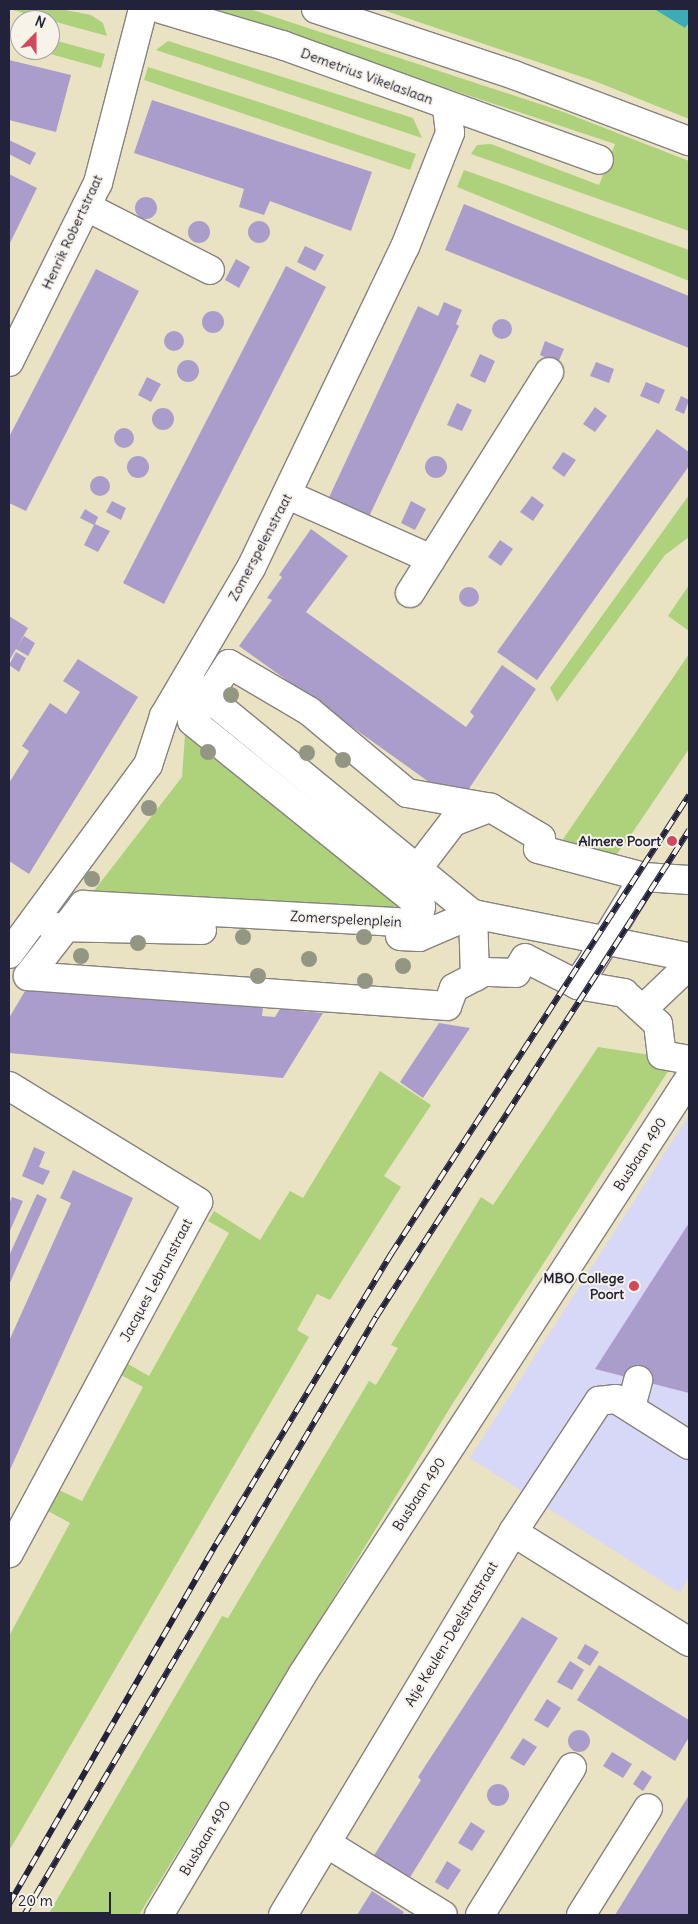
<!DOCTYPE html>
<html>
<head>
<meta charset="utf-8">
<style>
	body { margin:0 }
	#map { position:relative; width:698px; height:1924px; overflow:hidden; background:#eae3c3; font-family:Delius,sans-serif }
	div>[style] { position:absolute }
	.built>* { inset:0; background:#d7d7f8 }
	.green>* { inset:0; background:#add27b }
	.water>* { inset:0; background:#3cacb7 }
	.building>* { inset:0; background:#ab9dcb }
	.round { border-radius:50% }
	.roads { filter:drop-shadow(1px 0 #86827f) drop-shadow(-1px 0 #86827f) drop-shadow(0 1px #86827f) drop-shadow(0 -1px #86827f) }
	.minor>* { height:28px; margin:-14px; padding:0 14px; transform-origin:14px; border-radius:14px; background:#fff }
	.rail>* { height:5.5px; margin-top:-2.75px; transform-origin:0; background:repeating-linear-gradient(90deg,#f7f3e8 0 11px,#22223b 0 22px); box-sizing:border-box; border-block:1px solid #22223b }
	.trees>* { width:16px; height:16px; margin:-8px; border-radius:50%; background:#939683 }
	.dots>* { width:14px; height:14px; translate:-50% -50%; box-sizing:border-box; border:2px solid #f7f3e8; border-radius:50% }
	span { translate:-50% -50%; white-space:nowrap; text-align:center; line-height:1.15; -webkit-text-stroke:4px #f7f3e8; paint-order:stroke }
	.street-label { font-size:14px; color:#22223b }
	.poi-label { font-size:14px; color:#22223b; font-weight:700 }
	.right { translate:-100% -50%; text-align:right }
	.frame { position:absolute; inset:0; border:10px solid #22223b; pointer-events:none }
	.north { position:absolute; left:10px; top:10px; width:50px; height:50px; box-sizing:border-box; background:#f7f3e8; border:1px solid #a29fa3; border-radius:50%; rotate:22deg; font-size:14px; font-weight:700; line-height:20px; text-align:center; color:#22223b }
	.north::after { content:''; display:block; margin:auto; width:18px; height:22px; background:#d1495b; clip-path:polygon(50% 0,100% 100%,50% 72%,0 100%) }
	.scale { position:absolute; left:10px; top:1892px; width:101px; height:22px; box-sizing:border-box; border:2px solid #22223b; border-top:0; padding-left:6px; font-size:15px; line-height:18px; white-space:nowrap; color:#22223b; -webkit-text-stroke:4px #f7f3e8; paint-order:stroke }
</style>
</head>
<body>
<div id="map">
	<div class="built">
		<div style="clip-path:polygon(689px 1115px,689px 1578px,680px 1593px,470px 1458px)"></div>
	</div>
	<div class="green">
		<div style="clip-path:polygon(9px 9px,60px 9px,91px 15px,103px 23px,107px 36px)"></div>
		<div style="clip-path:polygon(208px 9px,250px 9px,561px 111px,689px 161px,689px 231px,471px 154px,477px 145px,491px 144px,599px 185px,615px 144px)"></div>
		<div style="clip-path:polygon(380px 9px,654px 9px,685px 28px,689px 23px,689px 119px,597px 82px)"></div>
		<div style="clip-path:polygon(50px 39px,105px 54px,101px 68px,36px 50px,50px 50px)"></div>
		<div style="clip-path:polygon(168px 41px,413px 118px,422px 138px,156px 50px)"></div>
		<div style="clip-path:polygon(148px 67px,259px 102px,416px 154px,410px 170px,144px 80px)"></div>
		<div style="clip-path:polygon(464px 170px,689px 250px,689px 281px,457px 187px)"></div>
		<div style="clip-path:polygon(689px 495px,689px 537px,665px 555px,557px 702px,550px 688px)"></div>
		<div style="clip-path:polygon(689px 585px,689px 631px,668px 616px)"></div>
		<div style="clip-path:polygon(689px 654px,689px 749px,624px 845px,607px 866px,553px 854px)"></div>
		<div style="clip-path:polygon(192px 721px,421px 906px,418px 923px,83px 905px,182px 777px,185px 734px)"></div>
		<div style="clip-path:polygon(598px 1047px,676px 1059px,453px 1403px,139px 1915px,48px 1915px,222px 1616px,228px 1618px,369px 1381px,376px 1385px,398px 1348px,391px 1345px,481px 1197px,493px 1205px)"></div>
		<div style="clip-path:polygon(380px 1071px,431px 1105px,384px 1176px,401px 1187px,330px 1300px,317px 1294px,297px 1330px,309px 1337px,9px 1851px,9px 1636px,70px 1523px,48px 1511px,59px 1490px,82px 1501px,143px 1387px,121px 1375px,128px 1364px,149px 1376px,229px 1233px,208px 1221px,214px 1211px,260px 1240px,290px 1191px,303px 1198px)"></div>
	</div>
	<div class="water">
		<div style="clip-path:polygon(654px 9px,689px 9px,689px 23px,685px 28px)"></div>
	</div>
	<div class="building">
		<div style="clip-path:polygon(9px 60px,71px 75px,56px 132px,9px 120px)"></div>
		<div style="clip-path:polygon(152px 100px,372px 172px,351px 231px,270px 201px,264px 215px,239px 207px,244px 189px,134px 153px)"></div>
		<div style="clip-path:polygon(9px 140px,36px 153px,30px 165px,9px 154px)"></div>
		<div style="clip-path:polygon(9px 174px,37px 188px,9px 245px)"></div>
		<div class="round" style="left:135px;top:197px;width:22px;height:22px"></div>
		<div style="clip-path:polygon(464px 204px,689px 296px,689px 348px,445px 250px)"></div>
		<div class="round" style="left:188px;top:221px;width:22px;height:22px"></div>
		<div class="round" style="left:248px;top:221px;width:22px;height:22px"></div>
		<div style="clip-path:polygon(305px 246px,324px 255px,315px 271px,297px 262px)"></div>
		<div style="clip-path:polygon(236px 259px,250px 267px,239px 288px,225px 280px)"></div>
		<div style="clip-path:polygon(286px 266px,326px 287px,164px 604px,123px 583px)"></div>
		<div style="clip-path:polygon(96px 269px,139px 291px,26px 511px,9px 503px,9px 437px)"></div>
		<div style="clip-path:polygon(444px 302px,462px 310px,456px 324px,459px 326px,365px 525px,325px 506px,418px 306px,438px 316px)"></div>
		<div class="round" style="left:202px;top:311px;width:22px;height:22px"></div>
		<div class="round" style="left:492px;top:319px;width:20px;height:20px"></div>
		<div class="round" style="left:164px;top:331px;width:20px;height:20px"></div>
		<div style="clip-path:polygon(545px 341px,564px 349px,558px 363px,540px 355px)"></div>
		<div style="clip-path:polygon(480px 354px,495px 361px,485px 383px,470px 376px)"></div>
		<div class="round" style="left:177px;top:360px;width:22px;height:22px"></div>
		<div style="clip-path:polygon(596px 362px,614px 369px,609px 383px,590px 376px)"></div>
		<div style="clip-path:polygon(147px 377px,161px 384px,151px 402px,138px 395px)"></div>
		<div style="clip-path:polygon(646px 382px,665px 390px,659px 404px,640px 396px)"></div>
		<div style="clip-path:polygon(681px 396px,689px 400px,684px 414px,675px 410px)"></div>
		<div style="clip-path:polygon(457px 403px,472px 410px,462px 431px,447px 425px)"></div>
		<div style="clip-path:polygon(595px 407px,607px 416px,595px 432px,583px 424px)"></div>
		<div class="round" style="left:152px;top:408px;width:22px;height:22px"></div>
		<div class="round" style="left:114px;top:428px;width:20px;height:20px"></div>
		<div style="clip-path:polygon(657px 429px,689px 452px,689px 466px,537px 680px,497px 652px)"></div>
		<div style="clip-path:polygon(563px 452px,576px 460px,564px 477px,552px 468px)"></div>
		<div class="round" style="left:425px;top:456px;width:22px;height:22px"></div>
		<div class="round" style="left:127px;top:456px;width:22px;height:22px"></div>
		<div class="round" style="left:90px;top:476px;width:20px;height:20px"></div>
		<div style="clip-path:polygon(532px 496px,544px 505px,533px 521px,520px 512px)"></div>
		<div style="clip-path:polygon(112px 501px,126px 508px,121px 520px,106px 512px)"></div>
		<div style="clip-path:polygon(411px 501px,426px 509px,415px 530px,401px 523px)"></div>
		<div style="clip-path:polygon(85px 509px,98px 517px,95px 524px,110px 531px,98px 552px,84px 545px,94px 525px,80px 518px)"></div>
		<div style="clip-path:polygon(311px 529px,348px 556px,306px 612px,466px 727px,474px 716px,470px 712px,502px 665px,536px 689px,462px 799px,450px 797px,239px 646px,272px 600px,267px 598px,282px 577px,279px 575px)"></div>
		<div style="clip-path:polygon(500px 540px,513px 549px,501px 566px,488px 557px)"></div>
		<div class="round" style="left:459px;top:587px;width:20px;height:20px"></div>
		<div style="clip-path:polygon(9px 616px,28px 628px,17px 647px,24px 636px,35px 643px,28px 656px,16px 649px,9px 661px)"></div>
		<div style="clip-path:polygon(16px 652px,26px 658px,19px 672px,9px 665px)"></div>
		<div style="clip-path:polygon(78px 659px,138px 697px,29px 874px,9px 861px,9px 783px,29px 751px,22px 746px,50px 703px,66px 714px,80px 692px,63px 681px)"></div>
		<div style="clip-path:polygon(28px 986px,263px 1007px,262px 1016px,275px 1017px,280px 1009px,323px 1013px,283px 1078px,9px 1053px,9px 1018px)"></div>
		<div style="clip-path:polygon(439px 1023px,470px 1028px,423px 1098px,400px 1082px)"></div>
		<div style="clip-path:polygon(34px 1147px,45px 1152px,39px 1167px,50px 1171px,43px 1185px,22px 1176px)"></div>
		<div style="clip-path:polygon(73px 1170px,133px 1198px,9px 1472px,9px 1341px,71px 1203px,60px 1198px)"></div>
		<div style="clip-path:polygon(37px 1194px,47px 1199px,9px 1285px,9px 1256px)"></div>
		<div style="clip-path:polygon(12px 1197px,23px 1201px,9px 1233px,9px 1204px)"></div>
		<div style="clip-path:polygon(689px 1223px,689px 1393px,595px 1369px)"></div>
		<div style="clip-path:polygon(522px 1617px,558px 1638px,409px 1879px,373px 1857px,421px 1780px,418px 1777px)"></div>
		<div style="clip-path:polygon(585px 1644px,599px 1652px,590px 1666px,577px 1658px)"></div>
		<div style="clip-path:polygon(570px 1661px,584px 1670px,572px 1690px,557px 1682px)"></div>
		<div style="clip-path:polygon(599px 1665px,689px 1720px,689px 1737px,675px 1761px,577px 1700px)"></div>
		<div style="clip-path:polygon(547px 1699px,561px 1708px,548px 1728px,534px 1720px)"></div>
		<div class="round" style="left:568px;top:1730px;width:22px;height:22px"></div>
		<div style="clip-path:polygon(523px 1738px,537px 1747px,524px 1766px,510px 1758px)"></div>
		<div style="clip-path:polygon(612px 1752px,632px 1764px,623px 1778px,603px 1766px)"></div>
		<div style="clip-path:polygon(642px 1770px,652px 1777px,643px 1791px,633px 1784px)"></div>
		<div class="round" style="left:487px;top:1784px;width:22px;height:22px"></div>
		<div style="clip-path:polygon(689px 1795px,689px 1915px,615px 1915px)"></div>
		<div style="clip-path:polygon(471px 1822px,485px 1831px,472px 1851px,458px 1843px)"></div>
		<div style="clip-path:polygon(447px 1861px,461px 1870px,448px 1890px,435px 1882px)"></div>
		<div style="clip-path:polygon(372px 1891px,404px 1912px,402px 1915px,357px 1915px)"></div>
	</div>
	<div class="roads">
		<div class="minor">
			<div style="left:161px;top:9px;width:126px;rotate:16.6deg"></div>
			<div style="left:282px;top:45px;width:337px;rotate:19.9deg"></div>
			<div style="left:316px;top:9px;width:209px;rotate:18.4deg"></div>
			<div style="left:514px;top:75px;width:187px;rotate:20.7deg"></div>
			<div style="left:87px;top:207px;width:138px;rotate:27.1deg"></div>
			<div style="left:9px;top:362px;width:200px;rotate:-63.6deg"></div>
			<div style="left:98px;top:183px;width:180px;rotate:-75.5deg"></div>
			<div style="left:288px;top:495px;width:157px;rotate:24.1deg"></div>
			<div style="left:410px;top:593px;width:261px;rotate:-57.8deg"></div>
			<div style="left:229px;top:664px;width:93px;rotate:30.4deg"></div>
			<div style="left:309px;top:711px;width:128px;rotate:39.9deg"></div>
			<div style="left:407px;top:793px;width:85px;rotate:10.1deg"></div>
			<div style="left:491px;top:808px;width:58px;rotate:31deg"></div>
			<div style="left:541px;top:838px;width:11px;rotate:105deg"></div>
			<div style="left:538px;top:849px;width:110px;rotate:14.8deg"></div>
			<div style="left:644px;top:877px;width:127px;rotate:121.4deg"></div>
			<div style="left:578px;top:985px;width:59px;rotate:-153deg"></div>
			<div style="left:525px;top:958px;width:17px;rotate:121deg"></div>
			<div style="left:516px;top:973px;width:32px;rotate:-178deg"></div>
			<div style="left:484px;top:972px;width:34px;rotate:152deg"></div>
			<div style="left:454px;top:988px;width:19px;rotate:111deg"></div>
			<div style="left:447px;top:1006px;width:420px;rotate:-175.9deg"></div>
			<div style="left:28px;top:976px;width:90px;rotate:-52.2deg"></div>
			<div style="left:83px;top:905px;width:335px;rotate:3.1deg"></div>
			<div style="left:418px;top:923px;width:17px;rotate:-80deg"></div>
			<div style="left:421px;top:906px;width:294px;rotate:-141.1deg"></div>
			<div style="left:192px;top:721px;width:68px;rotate:-57deg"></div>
			<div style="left:194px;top:686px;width:360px;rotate:39.3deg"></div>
			<div style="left:473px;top:914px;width:220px;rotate:11.3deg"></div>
			<div style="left:417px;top:869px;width:59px;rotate:-52.5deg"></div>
			<div style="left:453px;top:822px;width:40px;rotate:-21deg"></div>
			<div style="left:634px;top:893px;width:19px;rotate:-58deg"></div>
			<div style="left:644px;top:877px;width:45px;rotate:3.8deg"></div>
			<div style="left:52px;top:927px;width:150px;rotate:1.1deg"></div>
			<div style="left:400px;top:936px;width:19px;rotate:3deg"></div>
			<div style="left:419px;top:937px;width:59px;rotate:-23.1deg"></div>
			<div style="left:473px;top:914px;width:63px;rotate:88.2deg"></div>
			<div style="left:9px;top:954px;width:235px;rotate:-53.7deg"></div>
			<div style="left:148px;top:765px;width:52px;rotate:-71.9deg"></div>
			<div style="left:164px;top:716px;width:172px;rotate:-59.6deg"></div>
			<div style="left:251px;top:568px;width:356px;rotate:-64.4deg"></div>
			<div style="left:405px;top:247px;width:123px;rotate:-68.5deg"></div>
			<div style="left:450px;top:133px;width:25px;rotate:-97deg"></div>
			<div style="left:587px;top:970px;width:17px;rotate:121deg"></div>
			<div style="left:578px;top:985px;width:47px;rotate:9.9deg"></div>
			<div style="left:624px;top:993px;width:46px;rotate:42.4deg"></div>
			<div style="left:658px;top:1024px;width:31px;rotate:83deg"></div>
			<div style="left:662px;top:1055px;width:27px;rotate:10deg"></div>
			<div style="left:643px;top:1009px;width:64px;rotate:-43.7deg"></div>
			<div style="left:9px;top:1086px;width:222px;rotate:31.5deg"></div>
			<div style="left:198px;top:1202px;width:399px;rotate:118.3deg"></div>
			<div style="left:631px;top:1407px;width:28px;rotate:-75deg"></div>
			<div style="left:513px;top:1532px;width:157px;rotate:-56.7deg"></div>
			<div style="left:599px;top:1401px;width:17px;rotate:-7deg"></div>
			<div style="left:616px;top:1399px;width:86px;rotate:32.2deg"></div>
			<div style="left:326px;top:1843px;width:137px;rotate:31.6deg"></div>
			<div style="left:159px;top:1915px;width:279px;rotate:-59.2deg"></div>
			<div style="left:302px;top:1675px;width:711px;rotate:-57deg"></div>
			<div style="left:283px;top:1915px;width:447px;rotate:-59deg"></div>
			<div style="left:513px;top:1532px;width:208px;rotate:32deg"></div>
			<div style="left:480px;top:1915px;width:174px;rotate:-58.1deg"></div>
			<div style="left:581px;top:1915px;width:126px;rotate:-57.9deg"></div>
		</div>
	</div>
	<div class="rail">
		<div style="left:9px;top:1904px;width:415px;rotate:-60.1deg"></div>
		<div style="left:216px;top:1544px;width:339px;rotate:-58.9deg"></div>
		<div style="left:391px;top:1254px;width:547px;rotate:-57.01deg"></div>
		<div style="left:24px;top:1915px;width:694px;rotate:-59.52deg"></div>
		<div style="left:376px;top:1317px;width:579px;rotate:-57.27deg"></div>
	</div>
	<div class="trees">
		<div style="left:231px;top:695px"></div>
		<div style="left:208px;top:752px"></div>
		<div style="left:307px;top:753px"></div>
		<div style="left:343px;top:760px"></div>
		<div style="left:149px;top:808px"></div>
		<div style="left:92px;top:879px"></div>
		<div style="left:243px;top:937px"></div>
		<div style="left:364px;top:937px"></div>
		<div style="left:138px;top:943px"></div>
		<div style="left:81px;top:956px"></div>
		<div style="left:309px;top:959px"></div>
		<div style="left:403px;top:966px"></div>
		<div style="left:258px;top:976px"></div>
		<div style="left:365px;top:981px"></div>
	</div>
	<div class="dots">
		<div style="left:672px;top:841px;background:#d1495b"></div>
		<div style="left:634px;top:1286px;background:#d1495b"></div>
	</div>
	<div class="street-label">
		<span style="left:367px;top:76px;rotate:20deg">Demetrius Vikelaslaan</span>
		<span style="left:72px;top:232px;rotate:-65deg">Henrik Robertstraat</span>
		<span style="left:260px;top:547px;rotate:-62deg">Zomerspelenstraat</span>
		<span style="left:346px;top:919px;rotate:3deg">Zomerspelenplein</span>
		<span style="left:640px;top:1154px;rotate:-57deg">Busbaan 490</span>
		<span style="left:156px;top:1280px;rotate:-62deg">Jacques Lebrunstraat</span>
		<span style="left:419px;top:1494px;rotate:-57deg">Busbaan 490</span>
		<span style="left:451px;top:1634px;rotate:-59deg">Atje Keulen-Deelstrastraat</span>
		<span style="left:205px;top:1838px;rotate:-59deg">Busbaan 490</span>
	</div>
	<div class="poi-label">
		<span class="right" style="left:661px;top:841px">Almere Poort</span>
		<span class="right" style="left:624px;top:1286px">MBO College<br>Poort</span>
	</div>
	<div class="frame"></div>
	<div class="north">N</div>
	<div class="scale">20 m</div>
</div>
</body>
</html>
